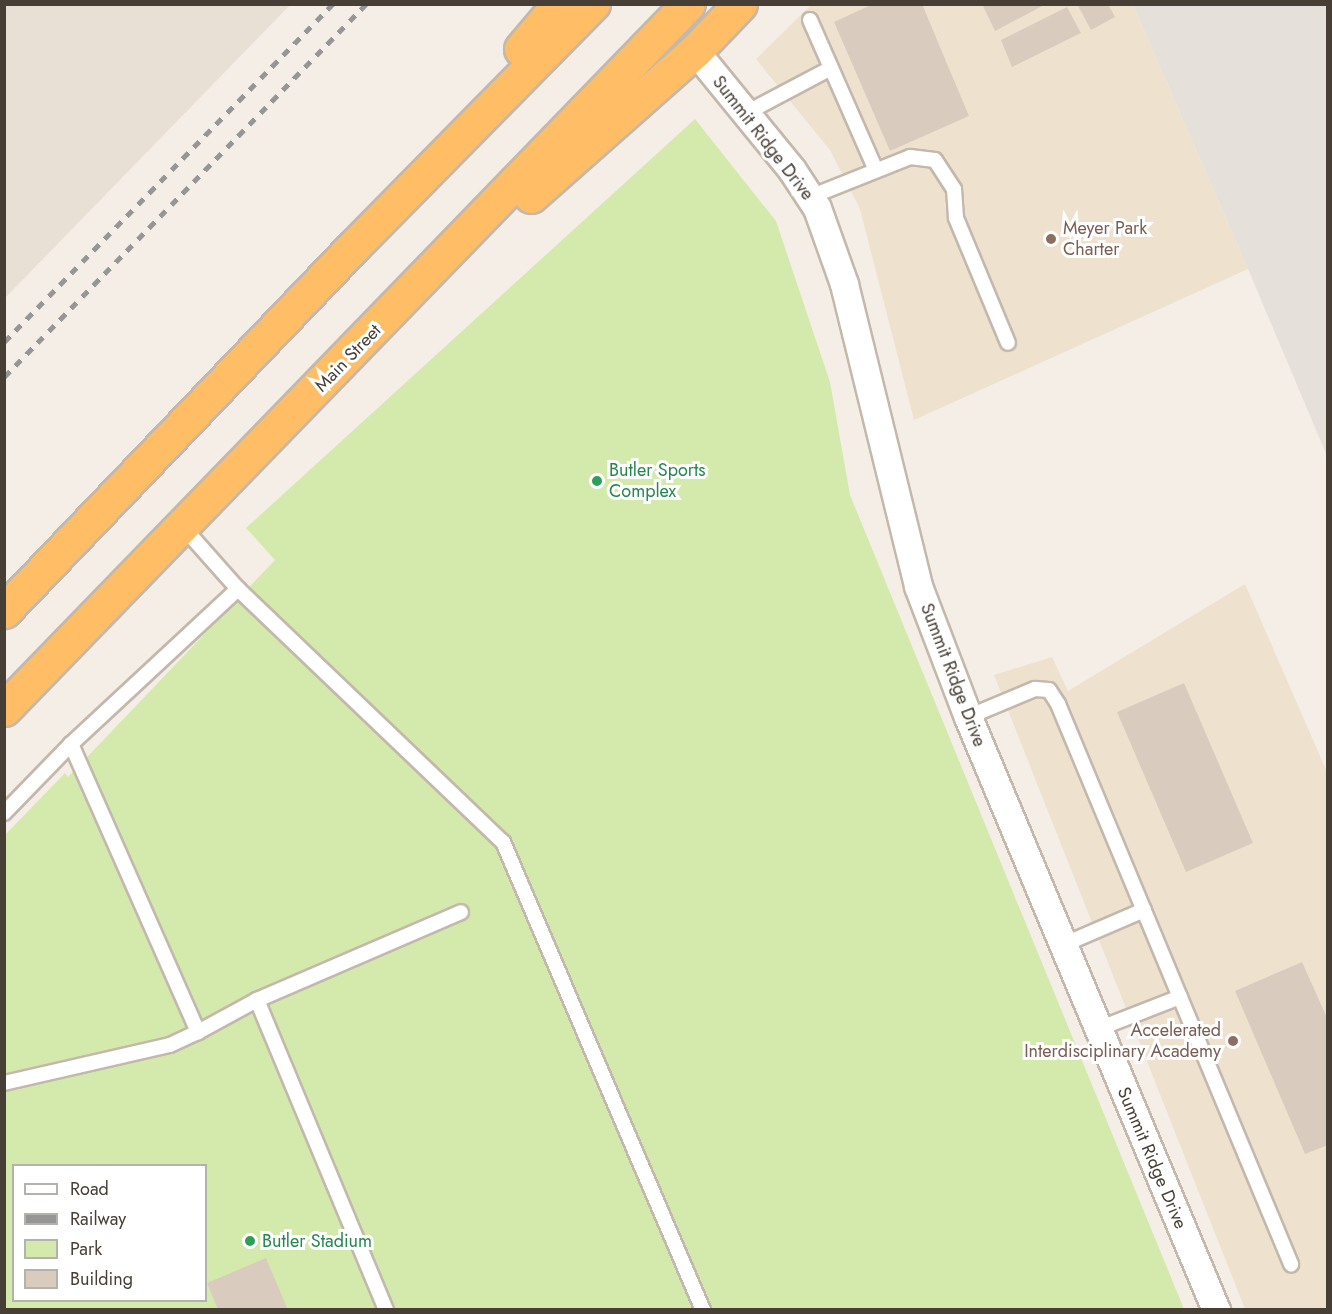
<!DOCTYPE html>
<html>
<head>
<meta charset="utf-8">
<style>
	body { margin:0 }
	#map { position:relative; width:1332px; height:1314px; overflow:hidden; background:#f4eee6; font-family:Jost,sans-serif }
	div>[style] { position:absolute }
	.residential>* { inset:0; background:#e8e0d4 }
	.industrial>* { inset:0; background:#e6e0db }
	.education>* { inset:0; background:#eee2cf }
	.green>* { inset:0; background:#d4eaad }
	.building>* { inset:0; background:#d9ccbe }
	.roads { filter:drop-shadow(2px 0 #c3b8ab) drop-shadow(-2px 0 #c3b8ab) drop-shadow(0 2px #c3b8ab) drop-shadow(0 -2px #c3b8ab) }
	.lane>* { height:14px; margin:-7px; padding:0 7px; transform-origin:7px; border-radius:7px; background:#fff }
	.street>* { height:27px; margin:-13.5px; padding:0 13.5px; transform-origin:13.5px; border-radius:13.5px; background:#fff }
	.highway>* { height:33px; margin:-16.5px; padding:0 16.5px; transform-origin:16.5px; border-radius:16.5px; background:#ffbe66 }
	.rail>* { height:4.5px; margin-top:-2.25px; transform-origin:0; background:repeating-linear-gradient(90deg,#969696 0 8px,transparent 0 16px) }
	.dots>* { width:16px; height:16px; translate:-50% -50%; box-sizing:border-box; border:3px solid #fff; border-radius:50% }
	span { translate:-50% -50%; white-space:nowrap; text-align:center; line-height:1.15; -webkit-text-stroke:6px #fff; paint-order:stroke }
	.street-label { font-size:18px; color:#473e35 }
	.education-label { font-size:18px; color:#785e54 }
	.left { translate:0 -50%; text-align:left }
	.right { translate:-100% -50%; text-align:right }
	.leisure-label { font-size:18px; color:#27864d }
	.frame { position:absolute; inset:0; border:6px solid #473e35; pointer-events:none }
	.legend { position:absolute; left:12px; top:1164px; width:195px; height:138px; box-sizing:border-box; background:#fff; border:2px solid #b5b2ae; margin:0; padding:8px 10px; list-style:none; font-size:18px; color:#473e35 }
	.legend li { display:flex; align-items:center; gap:12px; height:30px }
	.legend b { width:30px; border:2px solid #b5b2ae }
</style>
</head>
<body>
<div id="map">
	<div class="residential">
		<div style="clip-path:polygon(5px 4px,290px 5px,5px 298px,4px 5px)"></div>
	</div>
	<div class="industrial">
		<div style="clip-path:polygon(1133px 5px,1327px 5px,1327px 456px,1248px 269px)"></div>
	</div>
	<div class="education">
		<div style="clip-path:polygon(811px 5px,1133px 5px,1248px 269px,914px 420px,860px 209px,830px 150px,756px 59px)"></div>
		<div style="clip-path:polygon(1245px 584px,1327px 772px,1327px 1309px,1245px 1309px,994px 675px,1052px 657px,1068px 691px)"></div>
	</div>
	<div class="green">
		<div style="clip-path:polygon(evenodd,695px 119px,776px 221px,830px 382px,850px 495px,1184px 1309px,5px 1309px,4px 836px,65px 773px,68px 777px,275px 560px,246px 528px,695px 119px,14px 1166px,206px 1166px,206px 1300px,14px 1300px,14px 1166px)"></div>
	</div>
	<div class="building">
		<div style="clip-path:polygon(873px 4px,922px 4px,969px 116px,890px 151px,834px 22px)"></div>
		<div style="clip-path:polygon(982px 4px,1046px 4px,995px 31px)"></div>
		<div style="clip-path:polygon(1077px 4px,1108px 4px,1115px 17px,1091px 30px)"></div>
		<div style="clip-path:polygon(1067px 7px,1081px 33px,1012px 67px,1001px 40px)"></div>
		<div style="clip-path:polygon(1184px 683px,1253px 843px,1186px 872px,1117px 712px)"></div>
		<div style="clip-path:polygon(1302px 962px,1328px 1020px,1328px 1145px,1305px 1154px,1235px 991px)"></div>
		<div style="clip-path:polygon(266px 1258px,288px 1310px,218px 1310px,207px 1283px)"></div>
	</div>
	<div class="roads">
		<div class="lane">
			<div style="left:810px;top:20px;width:164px;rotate:66.3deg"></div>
			<div style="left:746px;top:113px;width:96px;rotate:-27.9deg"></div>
			<div style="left:810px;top:197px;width:108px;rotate:-21.8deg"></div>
			<div style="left:910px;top:157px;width:25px;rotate:7deg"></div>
			<div style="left:935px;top:160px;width:35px;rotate:57deg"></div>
			<div style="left:954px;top:189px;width:29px;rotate:86deg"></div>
			<div style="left:956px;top:218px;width:135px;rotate:67.4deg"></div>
			<div style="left:183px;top:527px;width:83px;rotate:48.4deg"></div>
			<div style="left:238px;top:589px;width:366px;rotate:43.7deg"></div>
			<div style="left:503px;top:842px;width:509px;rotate:66.86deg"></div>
			<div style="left:968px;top:717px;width:73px;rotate:-22.7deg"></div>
			<div style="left:1035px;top:689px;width:14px;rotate:4deg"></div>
			<div style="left:1049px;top:690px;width:17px;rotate:57deg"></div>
			<div style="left:1058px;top:704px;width:607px;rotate:67.41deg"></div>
			<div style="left:71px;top:744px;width:315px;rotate:66.2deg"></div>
			<div style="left:198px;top:1032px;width:67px;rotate:-28.5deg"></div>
			<div style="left:257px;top:1000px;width:336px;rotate:67.4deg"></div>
			<div style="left:4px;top:813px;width:96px;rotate:-45.8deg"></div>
			<div style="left:71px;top:744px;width:228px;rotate:-42.9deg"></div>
			<div style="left:1065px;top:944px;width:86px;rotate:-23.3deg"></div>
			<div style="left:257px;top:1000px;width:222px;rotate:-23.3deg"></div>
			<div style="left:1098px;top:1029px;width:88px;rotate:-21.3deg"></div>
			<div style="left:4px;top:1083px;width:170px;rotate:-12.9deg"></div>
			<div style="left:170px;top:1045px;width:31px;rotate:-25deg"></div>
		</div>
		<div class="street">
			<div style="left:695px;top:51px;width:154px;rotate:50.8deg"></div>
			<div style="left:792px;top:170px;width:45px;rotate:56.7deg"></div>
			<div style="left:817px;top:208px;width:81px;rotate:70.4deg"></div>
			<div style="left:844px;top:284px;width:311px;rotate:76.2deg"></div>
			<div style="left:918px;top:586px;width:140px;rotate:69.1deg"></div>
			<div style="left:968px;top:717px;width:643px;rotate:67.3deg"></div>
		</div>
		<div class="highway">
			<div style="left:521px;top:49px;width:59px;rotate:-49.8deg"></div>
			<div style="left:531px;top:196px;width:219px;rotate:-41.5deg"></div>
			<div style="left:695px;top:51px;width:65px;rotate:-46.2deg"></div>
			<div style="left:4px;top:611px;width:504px;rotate:-46.21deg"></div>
			<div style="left:353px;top:247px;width:342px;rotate:-45.4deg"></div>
			<div style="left:4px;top:709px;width:982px;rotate:-45.87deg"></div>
		</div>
	</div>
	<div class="rail">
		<div style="left:4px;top:342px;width:472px;rotate:-45.8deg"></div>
		<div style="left:4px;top:377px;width:520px;rotate:-45.86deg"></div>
	</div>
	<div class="dots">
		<div style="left:1051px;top:239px;background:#8d6e63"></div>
		<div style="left:597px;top:481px;background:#2e9e5b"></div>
		<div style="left:1233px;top:1041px;background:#8d6e63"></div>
		<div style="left:250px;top:1241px;background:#2e9e5b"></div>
	</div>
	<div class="street-label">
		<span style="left:763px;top:138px;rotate:52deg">Summit Ridge Drive</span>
		<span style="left:348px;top:358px;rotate:-46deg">Main Street</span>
		<span style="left:953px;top:675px;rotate:69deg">Summit Ridge Drive</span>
		<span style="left:1152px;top:1158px;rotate:67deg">Summit Ridge Drive</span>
	</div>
	<div class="education-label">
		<span class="left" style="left:1063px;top:239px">Meyer Park<br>Charter</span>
		<span class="right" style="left:1221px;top:1041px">Accelerated<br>Interdisciplinary Academy</span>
	</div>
	<div class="leisure-label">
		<span class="left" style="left:609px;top:481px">Butler Sports<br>Complex</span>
		<span class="left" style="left:262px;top:1241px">Butler Stadium</span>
	</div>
	<div class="frame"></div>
	<ul class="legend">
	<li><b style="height:8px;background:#fff"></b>Road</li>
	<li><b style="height:8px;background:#969696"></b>Railway</li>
	<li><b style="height:16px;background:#d4eaad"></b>Park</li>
	<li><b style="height:16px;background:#d9ccbe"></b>Building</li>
	</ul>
</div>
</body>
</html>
